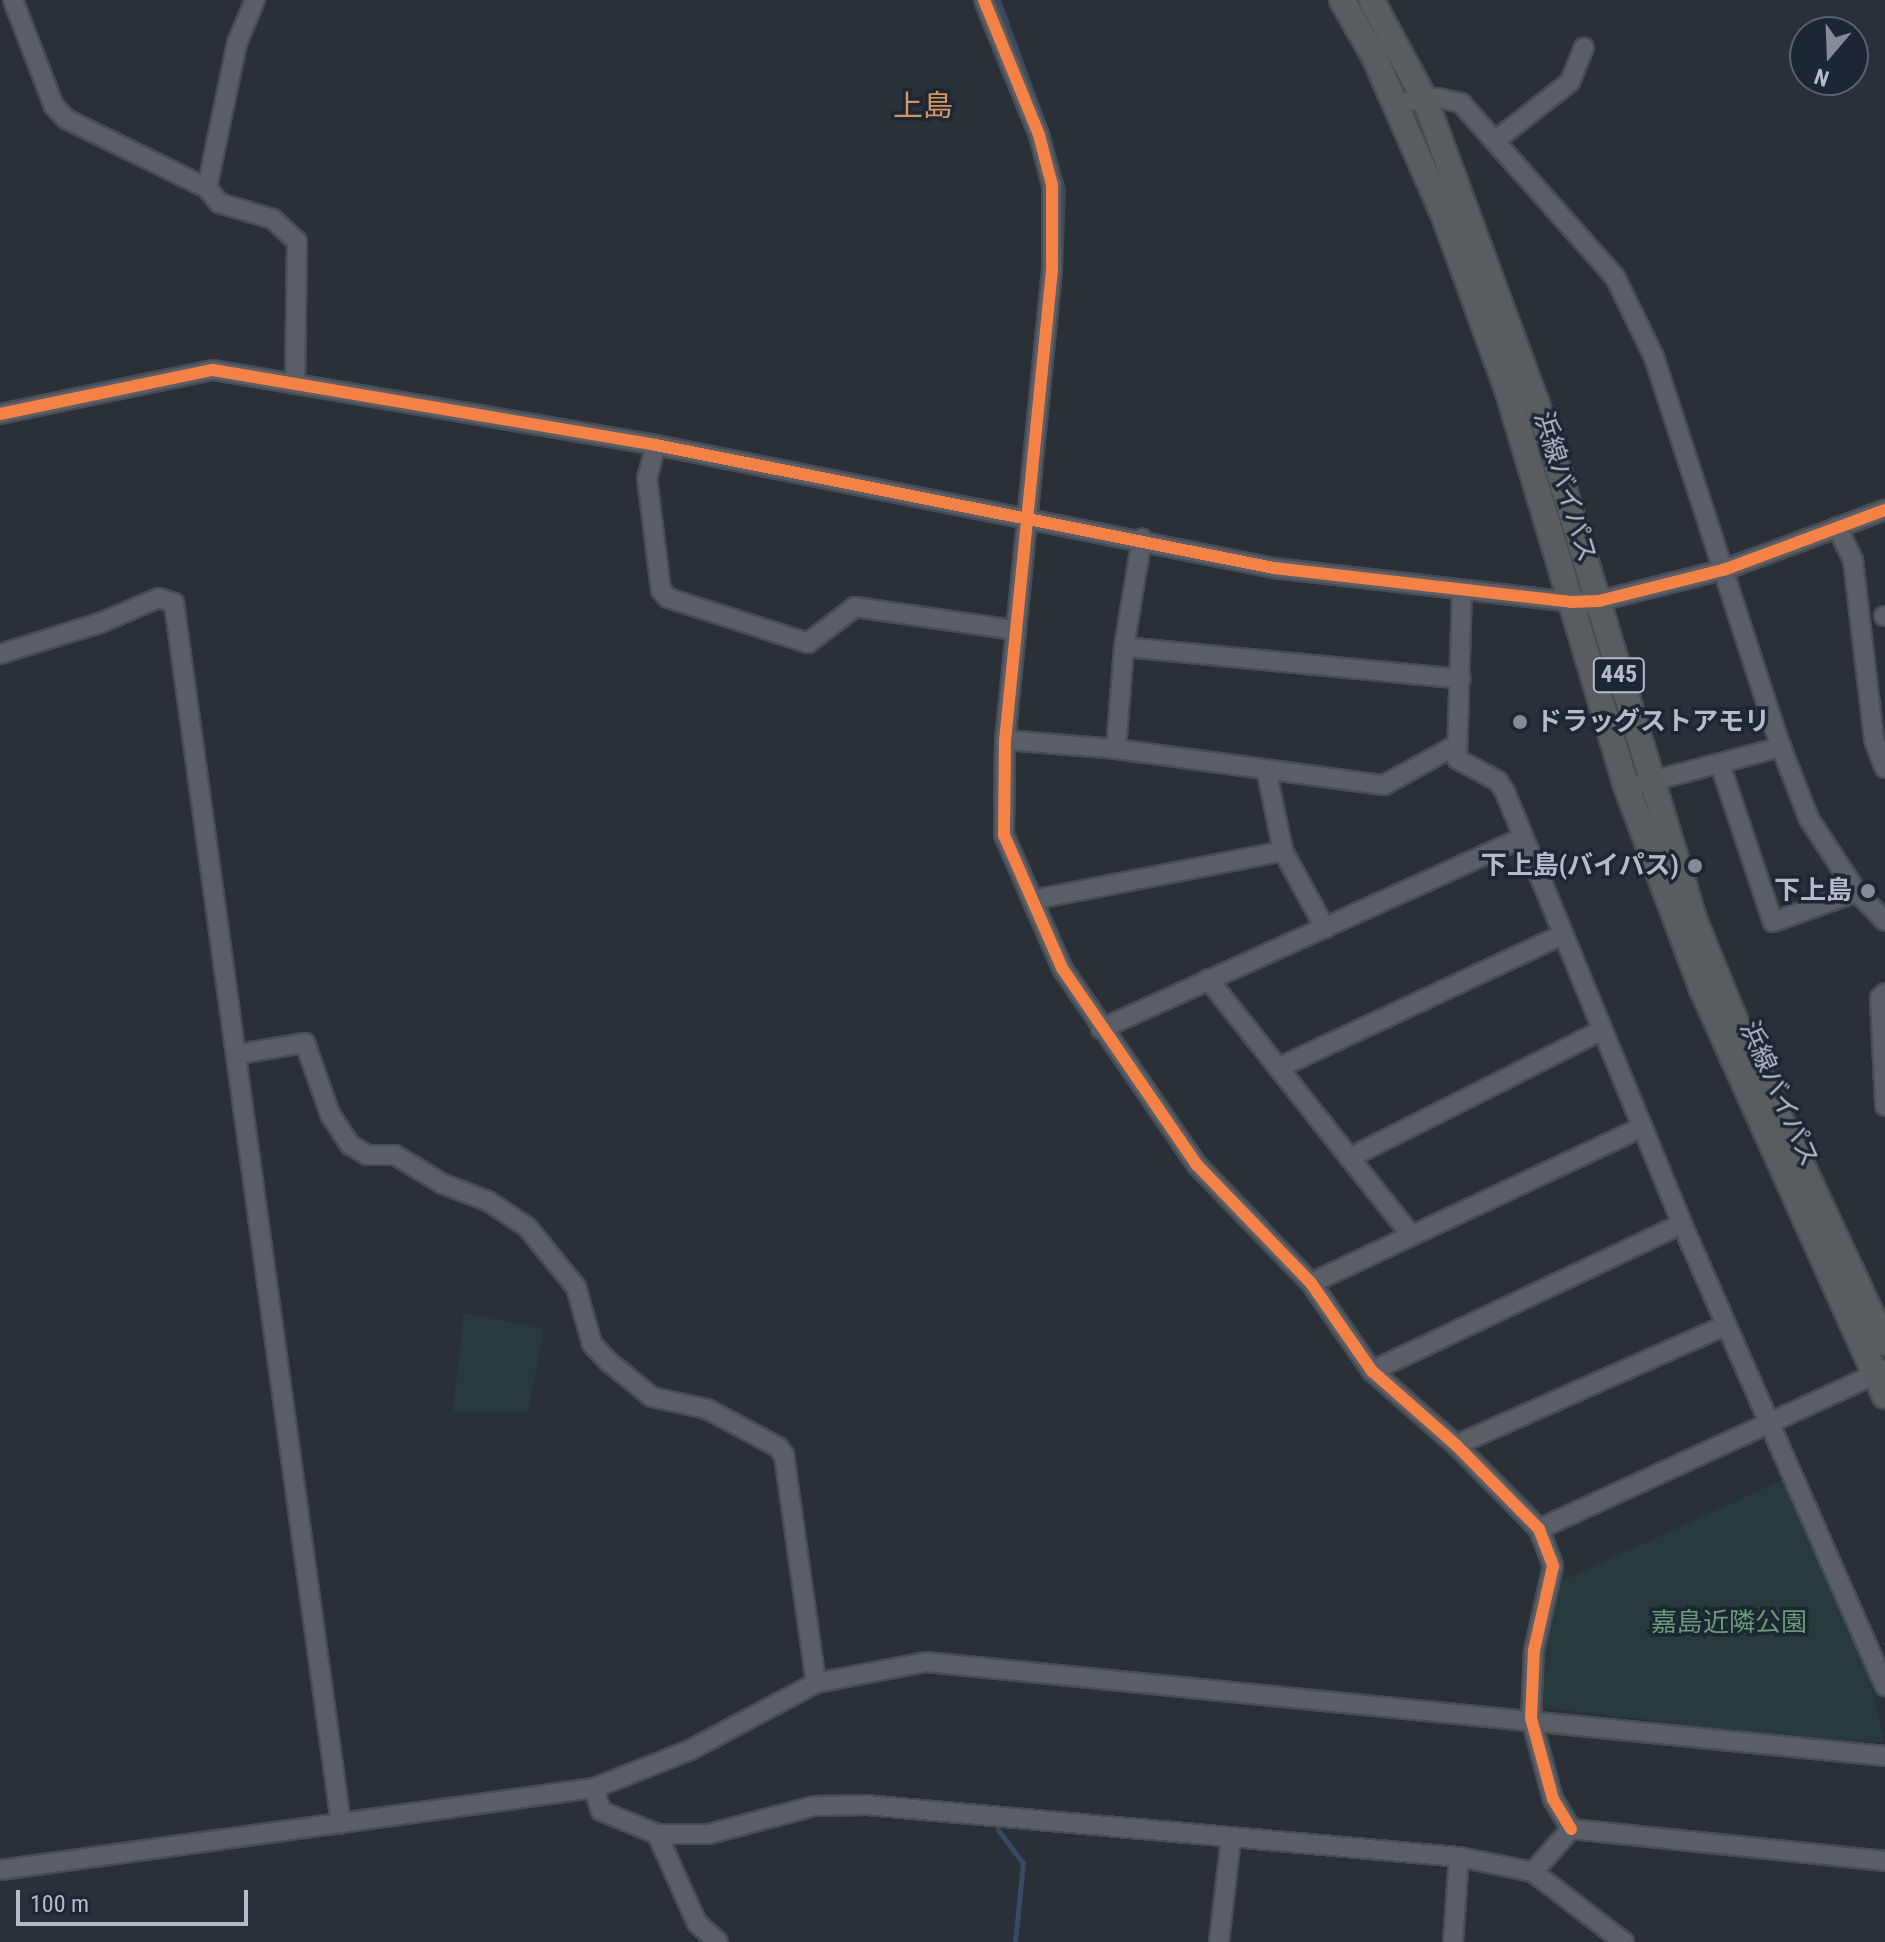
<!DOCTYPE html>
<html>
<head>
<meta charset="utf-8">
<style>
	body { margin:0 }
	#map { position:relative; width:1885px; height:1942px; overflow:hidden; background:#2a3038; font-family:"Roboto Condensed","Noto Sans JP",sans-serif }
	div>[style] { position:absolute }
	.green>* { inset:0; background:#273a3e }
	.stream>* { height:5px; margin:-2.5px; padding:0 2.5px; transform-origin:2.5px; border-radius:2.5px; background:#384963 }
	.roads { filter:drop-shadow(2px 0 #484c53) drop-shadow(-2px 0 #484c53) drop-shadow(0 2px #484c53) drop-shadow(0 -2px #484c53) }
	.minor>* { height:18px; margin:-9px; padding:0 9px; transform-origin:9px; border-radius:9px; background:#5a5e66 }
	.highway>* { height:24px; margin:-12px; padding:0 12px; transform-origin:12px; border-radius:12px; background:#5a5d60 }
	.cycleway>* { height:12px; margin:-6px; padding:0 6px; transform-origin:6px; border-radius:6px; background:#f48246 }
	.dots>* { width:22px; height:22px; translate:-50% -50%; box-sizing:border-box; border:4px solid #1d2633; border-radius:50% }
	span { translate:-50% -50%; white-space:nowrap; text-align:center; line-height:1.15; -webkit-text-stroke:7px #1d2633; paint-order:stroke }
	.shield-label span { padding:2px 6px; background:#1d2633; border:2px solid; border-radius:6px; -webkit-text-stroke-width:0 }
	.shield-label { font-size:24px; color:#b4bcc9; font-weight:700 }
	.street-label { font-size:26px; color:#b4bcc9 }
	.poi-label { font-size:26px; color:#b4bcc9; font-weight:700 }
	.left { translate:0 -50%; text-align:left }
	.right { translate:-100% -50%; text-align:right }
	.park-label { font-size:26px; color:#6b9a76 }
	.quarter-label { font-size:30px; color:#d59563 }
	.north { position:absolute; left:1789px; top:16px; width:80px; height:80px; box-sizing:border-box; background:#1d2633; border:2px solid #59626f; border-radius:50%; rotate:199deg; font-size:22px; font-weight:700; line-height:32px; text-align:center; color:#b4bcc9 }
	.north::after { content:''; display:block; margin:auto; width:28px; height:36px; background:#848b96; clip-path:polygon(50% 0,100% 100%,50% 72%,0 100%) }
	.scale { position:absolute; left:16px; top:1890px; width:232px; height:36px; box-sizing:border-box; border:4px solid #b4bcc9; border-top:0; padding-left:10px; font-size:24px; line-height:28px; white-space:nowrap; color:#b4bcc9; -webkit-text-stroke:6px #1d2633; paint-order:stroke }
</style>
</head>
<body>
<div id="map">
	<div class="green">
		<div style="clip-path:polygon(464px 1313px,544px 1329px,528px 1411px,453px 1412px)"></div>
		<div style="clip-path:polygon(1782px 1480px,1870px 1679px,1884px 1742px,1796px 1738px,1538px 1707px,1541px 1651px,1558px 1583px)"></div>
	</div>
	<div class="stream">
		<div style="left:998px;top:0;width:139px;rotate:69.7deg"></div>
		<div style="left:1049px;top:140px;width:51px;rotate:74.1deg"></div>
		<div style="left:1063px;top:189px;width:87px;rotate:92deg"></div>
		<div style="left:998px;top:1830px;width:41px;rotate:52.9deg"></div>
		<div style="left:1023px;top:1863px;width:79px;rotate:95.8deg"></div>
	</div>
	<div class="roads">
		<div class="minor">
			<div style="left:13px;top:0;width:114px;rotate:68.9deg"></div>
			<div style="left:54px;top:106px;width:18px;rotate:47deg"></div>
			<div style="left:66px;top:119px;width:157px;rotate:26.1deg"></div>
			<div style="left:207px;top:188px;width:19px;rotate:51deg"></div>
			<div style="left:219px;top:203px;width:56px;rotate:16.5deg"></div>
			<div style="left:273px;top:219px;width:33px;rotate:43deg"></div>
			<div style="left:297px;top:241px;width:143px;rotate:90.8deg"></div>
			<div style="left:984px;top:0;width:146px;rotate:67.8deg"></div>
			<div style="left:1039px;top:135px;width:52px;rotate:75.4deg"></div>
			<div style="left:1052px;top:185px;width:85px;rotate:90deg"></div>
			<div style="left:1052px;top:270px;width:472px;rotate:95.7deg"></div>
			<div style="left:1005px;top:740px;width:95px;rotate:90.6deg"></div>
			<div style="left:1004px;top:835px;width:145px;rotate:66.4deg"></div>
			<div style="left:1062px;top:968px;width:239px;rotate:55.6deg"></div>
			<div style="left:1197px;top:1165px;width:164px;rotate:46deg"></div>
			<div style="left:1311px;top:1283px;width:107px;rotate:55.3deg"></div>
			<div style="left:1372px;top:1371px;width:112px;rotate:41.4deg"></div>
			<div style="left:1456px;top:1445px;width:118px;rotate:45.3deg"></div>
			<div style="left:1539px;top:1529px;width:40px;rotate:69deg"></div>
			<div style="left:1553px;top:1566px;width:86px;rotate:102.7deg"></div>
			<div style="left:1534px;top:1650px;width:68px;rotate:92.5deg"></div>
			<div style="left:1531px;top:1718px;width:84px;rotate:74.8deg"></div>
			<div style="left:1553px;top:1799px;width:35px;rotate:59deg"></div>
			<div style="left:1397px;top:103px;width:41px;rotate:-7deg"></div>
			<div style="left:1438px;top:98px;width:24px;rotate:12deg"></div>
			<div style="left:1461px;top:103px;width:232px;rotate:48.5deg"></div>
			<div style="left:1615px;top:277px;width:89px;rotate:64deg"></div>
			<div style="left:1654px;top:357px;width:410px;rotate:72deg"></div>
			<div style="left:1781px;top:747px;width:77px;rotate:68.7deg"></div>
			<div style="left:1809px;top:819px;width:87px;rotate:56.7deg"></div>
			<div style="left:1857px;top:892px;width:40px;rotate:46deg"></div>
			<div style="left:1496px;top:140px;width:94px;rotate:-38.1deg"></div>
			<div style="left:1570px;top:82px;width:37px;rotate:-68deg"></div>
			<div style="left:207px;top:188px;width:148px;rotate:-78.3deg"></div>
			<div style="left:237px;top:43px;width:47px;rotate:-67.3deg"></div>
			<div style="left:0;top:414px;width:217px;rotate:-11.7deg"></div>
			<div style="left:213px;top:370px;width:449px;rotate:9.6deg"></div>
			<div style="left:656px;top:445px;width:630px;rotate:11.26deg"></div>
			<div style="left:1274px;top:568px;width:299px;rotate:6.5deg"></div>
			<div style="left:1571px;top:602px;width:28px;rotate:-2deg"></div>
			<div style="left:1599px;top:601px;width:131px;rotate:-14.1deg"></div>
			<div style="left:1726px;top:569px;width:170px;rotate:-20.4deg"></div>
			<div style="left:656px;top:445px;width:34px;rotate:105deg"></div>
			<div style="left:647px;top:478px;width:113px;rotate:82.9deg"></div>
			<div style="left:661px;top:590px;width:11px;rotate:49deg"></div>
			<div style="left:668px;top:598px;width:147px;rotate:17.8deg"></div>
			<div style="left:808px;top:643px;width:59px;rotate:-37.5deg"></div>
			<div style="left:855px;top:607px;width:162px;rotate:8.2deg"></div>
			<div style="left:1837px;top:527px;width:37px;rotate:64deg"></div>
			<div style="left:1853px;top:560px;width:181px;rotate:83.3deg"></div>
			<div style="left:1874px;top:740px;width:30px;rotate:69deg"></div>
			<div style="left:1462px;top:590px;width:169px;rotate:91.7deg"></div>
			<div style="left:1457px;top:759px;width:47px;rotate:28.2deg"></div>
			<div style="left:1498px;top:781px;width:13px;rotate:58deg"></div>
			<div style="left:1505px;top:792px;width:467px;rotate:67.7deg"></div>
			<div style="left:1682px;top:1224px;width:505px;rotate:66.28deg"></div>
			<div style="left:1884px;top:616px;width:1px"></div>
			<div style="left:1124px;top:647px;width:338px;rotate:5.4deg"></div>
			<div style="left:0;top:654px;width:105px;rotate:-17.2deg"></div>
			<div style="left:100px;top:623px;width:64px;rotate:-23deg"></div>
			<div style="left:159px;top:598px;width:16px;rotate:18deg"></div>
			<div style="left:174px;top:603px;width:1232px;rotate:82.21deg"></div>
			<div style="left:1005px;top:740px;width:111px;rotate:4.6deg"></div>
			<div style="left:1116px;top:749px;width:270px;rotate:7.7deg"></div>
			<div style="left:1384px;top:785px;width:81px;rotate:-28.8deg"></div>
			<div style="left:1116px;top:749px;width:102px;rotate:-85.5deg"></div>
			<div style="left:1124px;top:647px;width:110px;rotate:-80.6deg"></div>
			<div style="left:1721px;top:767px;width:163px;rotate:71.5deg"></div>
			<div style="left:1773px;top:922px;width:89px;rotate:-19.7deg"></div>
			<div style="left:1267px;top:773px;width:80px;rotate:78.4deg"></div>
			<div style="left:1283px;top:851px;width:88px;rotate:61.4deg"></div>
			<div style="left:1641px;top:784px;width:145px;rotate:-14.8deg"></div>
			<div style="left:1032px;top:900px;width:256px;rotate:-11deg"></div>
			<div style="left:1208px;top:979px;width:327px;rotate:51.6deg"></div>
			<div style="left:1885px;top:993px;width:7px;rotate:135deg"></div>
			<div style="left:1880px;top:998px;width:108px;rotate:87.3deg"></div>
			<div style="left:1101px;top:1029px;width:463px;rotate:-24.4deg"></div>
			<div style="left:239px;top:1054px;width:67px;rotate:-9.5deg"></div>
			<div style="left:305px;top:1043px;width:75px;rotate:70.6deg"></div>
			<div style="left:330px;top:1114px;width:37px;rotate:57deg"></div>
			<div style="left:350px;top:1145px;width:20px;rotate:30deg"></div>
			<div style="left:367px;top:1155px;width:28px"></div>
			<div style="left:395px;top:1155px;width:56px;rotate:31.1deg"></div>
			<div style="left:443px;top:1184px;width:48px;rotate:20.7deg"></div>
			<div style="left:488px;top:1201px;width:47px;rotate:33.7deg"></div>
			<div style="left:527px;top:1227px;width:77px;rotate:50.8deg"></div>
			<div style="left:576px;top:1287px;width:59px;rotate:74.3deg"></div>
			<div style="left:592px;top:1344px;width:25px;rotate:47deg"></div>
			<div style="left:609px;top:1362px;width:55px;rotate:39.1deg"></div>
			<div style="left:652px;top:1397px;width:56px;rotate:12.3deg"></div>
			<div style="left:707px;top:1409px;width:81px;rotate:28.2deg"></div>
			<div style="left:778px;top:1447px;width:10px;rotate:53deg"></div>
			<div style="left:784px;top:1455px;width:230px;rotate:82deg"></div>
			<div style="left:1278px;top:1068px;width:311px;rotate:-25.1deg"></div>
			<div style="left:1349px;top:1158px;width:281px;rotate:-26.8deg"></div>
			<div style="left:1311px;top:1283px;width:365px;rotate:-25.2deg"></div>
			<div style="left:1372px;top:1371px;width:343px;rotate:-25.4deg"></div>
			<div style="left:1456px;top:1445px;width:296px;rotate:-23.9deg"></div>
			<div style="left:1539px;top:1529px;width:381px;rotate:-24.7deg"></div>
			<div style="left:594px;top:1788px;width:24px;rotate:73deg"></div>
			<div style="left:601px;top:1811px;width:61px;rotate:22.3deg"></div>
			<div style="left:657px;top:1834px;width:52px"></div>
			<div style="left:709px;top:1834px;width:109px;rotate:-14.9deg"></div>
			<div style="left:814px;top:1806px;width:52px;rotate:-1.1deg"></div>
			<div style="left:866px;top:1805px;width:595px;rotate:5.01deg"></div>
			<div style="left:1459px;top:1857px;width:76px;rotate:11.5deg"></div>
			<div style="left:1533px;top:1872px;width:115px;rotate:37.6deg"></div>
			<div style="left:1571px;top:1829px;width:316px;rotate:5.8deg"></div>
			<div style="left:657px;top:1834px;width:98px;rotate:65.8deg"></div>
			<div style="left:697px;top:1923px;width:28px;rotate:42deg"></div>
			<div style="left:0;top:1870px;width:600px;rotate:-7.86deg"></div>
			<div style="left:594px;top:1788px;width:103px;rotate:-21.6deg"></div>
			<div style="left:690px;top:1750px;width:143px;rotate:-28deg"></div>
			<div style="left:816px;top:1683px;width:112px;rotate:-10.8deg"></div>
			<div style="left:926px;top:1662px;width:964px;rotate:5.6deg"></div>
			<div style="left:1533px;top:1872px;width:57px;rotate:-48.5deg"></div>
			<div style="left:1219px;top:1942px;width:104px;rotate:-83.4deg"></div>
			<div style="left:1453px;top:1942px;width:85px;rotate:-86deg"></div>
		</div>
		<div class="highway">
			<div style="left:1342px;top:0;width:64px;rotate:60.3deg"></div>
			<div style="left:1374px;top:56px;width:171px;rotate:66.3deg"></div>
			<div style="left:1443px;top:213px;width:190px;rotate:70deg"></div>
			<div style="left:1508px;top:392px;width:408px;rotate:73.3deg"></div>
			<div style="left:1625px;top:783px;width:220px;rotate:69.5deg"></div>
			<div style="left:1702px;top:989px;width:446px;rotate:65.8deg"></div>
			<div style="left:1371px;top:0;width:114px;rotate:61.6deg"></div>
			<div style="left:1425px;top:100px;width:341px;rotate:69.8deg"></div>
			<div style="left:1543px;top:420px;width:525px;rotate:73.15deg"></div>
			<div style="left:1695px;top:922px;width:117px;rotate:67.8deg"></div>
			<div style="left:1739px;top:1030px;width:345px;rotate:65deg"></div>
		</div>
	</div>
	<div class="cycleway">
		<div style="left:984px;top:0;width:146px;rotate:67.8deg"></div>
		<div style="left:1039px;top:135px;width:52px;rotate:75.4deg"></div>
		<div style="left:1052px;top:185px;width:85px;rotate:90deg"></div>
		<div style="left:1052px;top:270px;width:472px;rotate:95.7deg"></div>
		<div style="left:1005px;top:740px;width:95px;rotate:90.6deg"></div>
		<div style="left:1004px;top:835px;width:145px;rotate:66.4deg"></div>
		<div style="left:1062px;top:968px;width:239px;rotate:55.6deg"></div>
		<div style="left:1197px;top:1165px;width:164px;rotate:46deg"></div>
		<div style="left:1311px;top:1283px;width:107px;rotate:55.3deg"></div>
		<div style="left:1372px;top:1371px;width:112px;rotate:41.4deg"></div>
		<div style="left:1456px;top:1445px;width:118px;rotate:45.3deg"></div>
		<div style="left:1539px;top:1529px;width:40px;rotate:69deg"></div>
		<div style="left:1553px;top:1566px;width:86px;rotate:102.7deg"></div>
		<div style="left:1534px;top:1650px;width:68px;rotate:92.5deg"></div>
		<div style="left:1531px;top:1718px;width:84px;rotate:74.8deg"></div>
		<div style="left:1553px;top:1799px;width:35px;rotate:59deg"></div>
		<div style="left:0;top:414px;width:217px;rotate:-11.7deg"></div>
		<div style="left:213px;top:370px;width:449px;rotate:9.6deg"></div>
		<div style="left:656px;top:445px;width:630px;rotate:11.26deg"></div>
		<div style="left:1274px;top:568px;width:299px;rotate:6.5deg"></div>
		<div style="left:1571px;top:602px;width:28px;rotate:-2deg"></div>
		<div style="left:1599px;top:601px;width:131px;rotate:-14.1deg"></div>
		<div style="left:1726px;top:569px;width:170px;rotate:-20.4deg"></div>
	</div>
	<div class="dots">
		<div style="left:1520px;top:722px;background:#848b96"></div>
		<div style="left:1695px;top:866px;background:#848b96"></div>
		<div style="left:1868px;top:891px;background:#848b96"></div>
	</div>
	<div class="shield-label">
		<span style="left:1619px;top:675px">445</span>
	</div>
	<div class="street-label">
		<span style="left:1565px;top:487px;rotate:73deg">浜線バイパス</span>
		<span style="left:1779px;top:1094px;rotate:66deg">浜線バイパス</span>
	</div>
	<div class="poi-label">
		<span class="left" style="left:1536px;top:722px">ドラッグストアモリ</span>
		<span class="right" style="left:1679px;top:866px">下上島(バイパス)</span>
		<span class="right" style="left:1852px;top:891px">下上島</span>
	</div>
	<div class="park-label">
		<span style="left:1729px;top:1623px">嘉島近隣公園</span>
	</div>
	<div class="quarter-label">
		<span style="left:923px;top:106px">上島</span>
	</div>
	<div class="north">N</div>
	<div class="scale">100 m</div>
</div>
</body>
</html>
